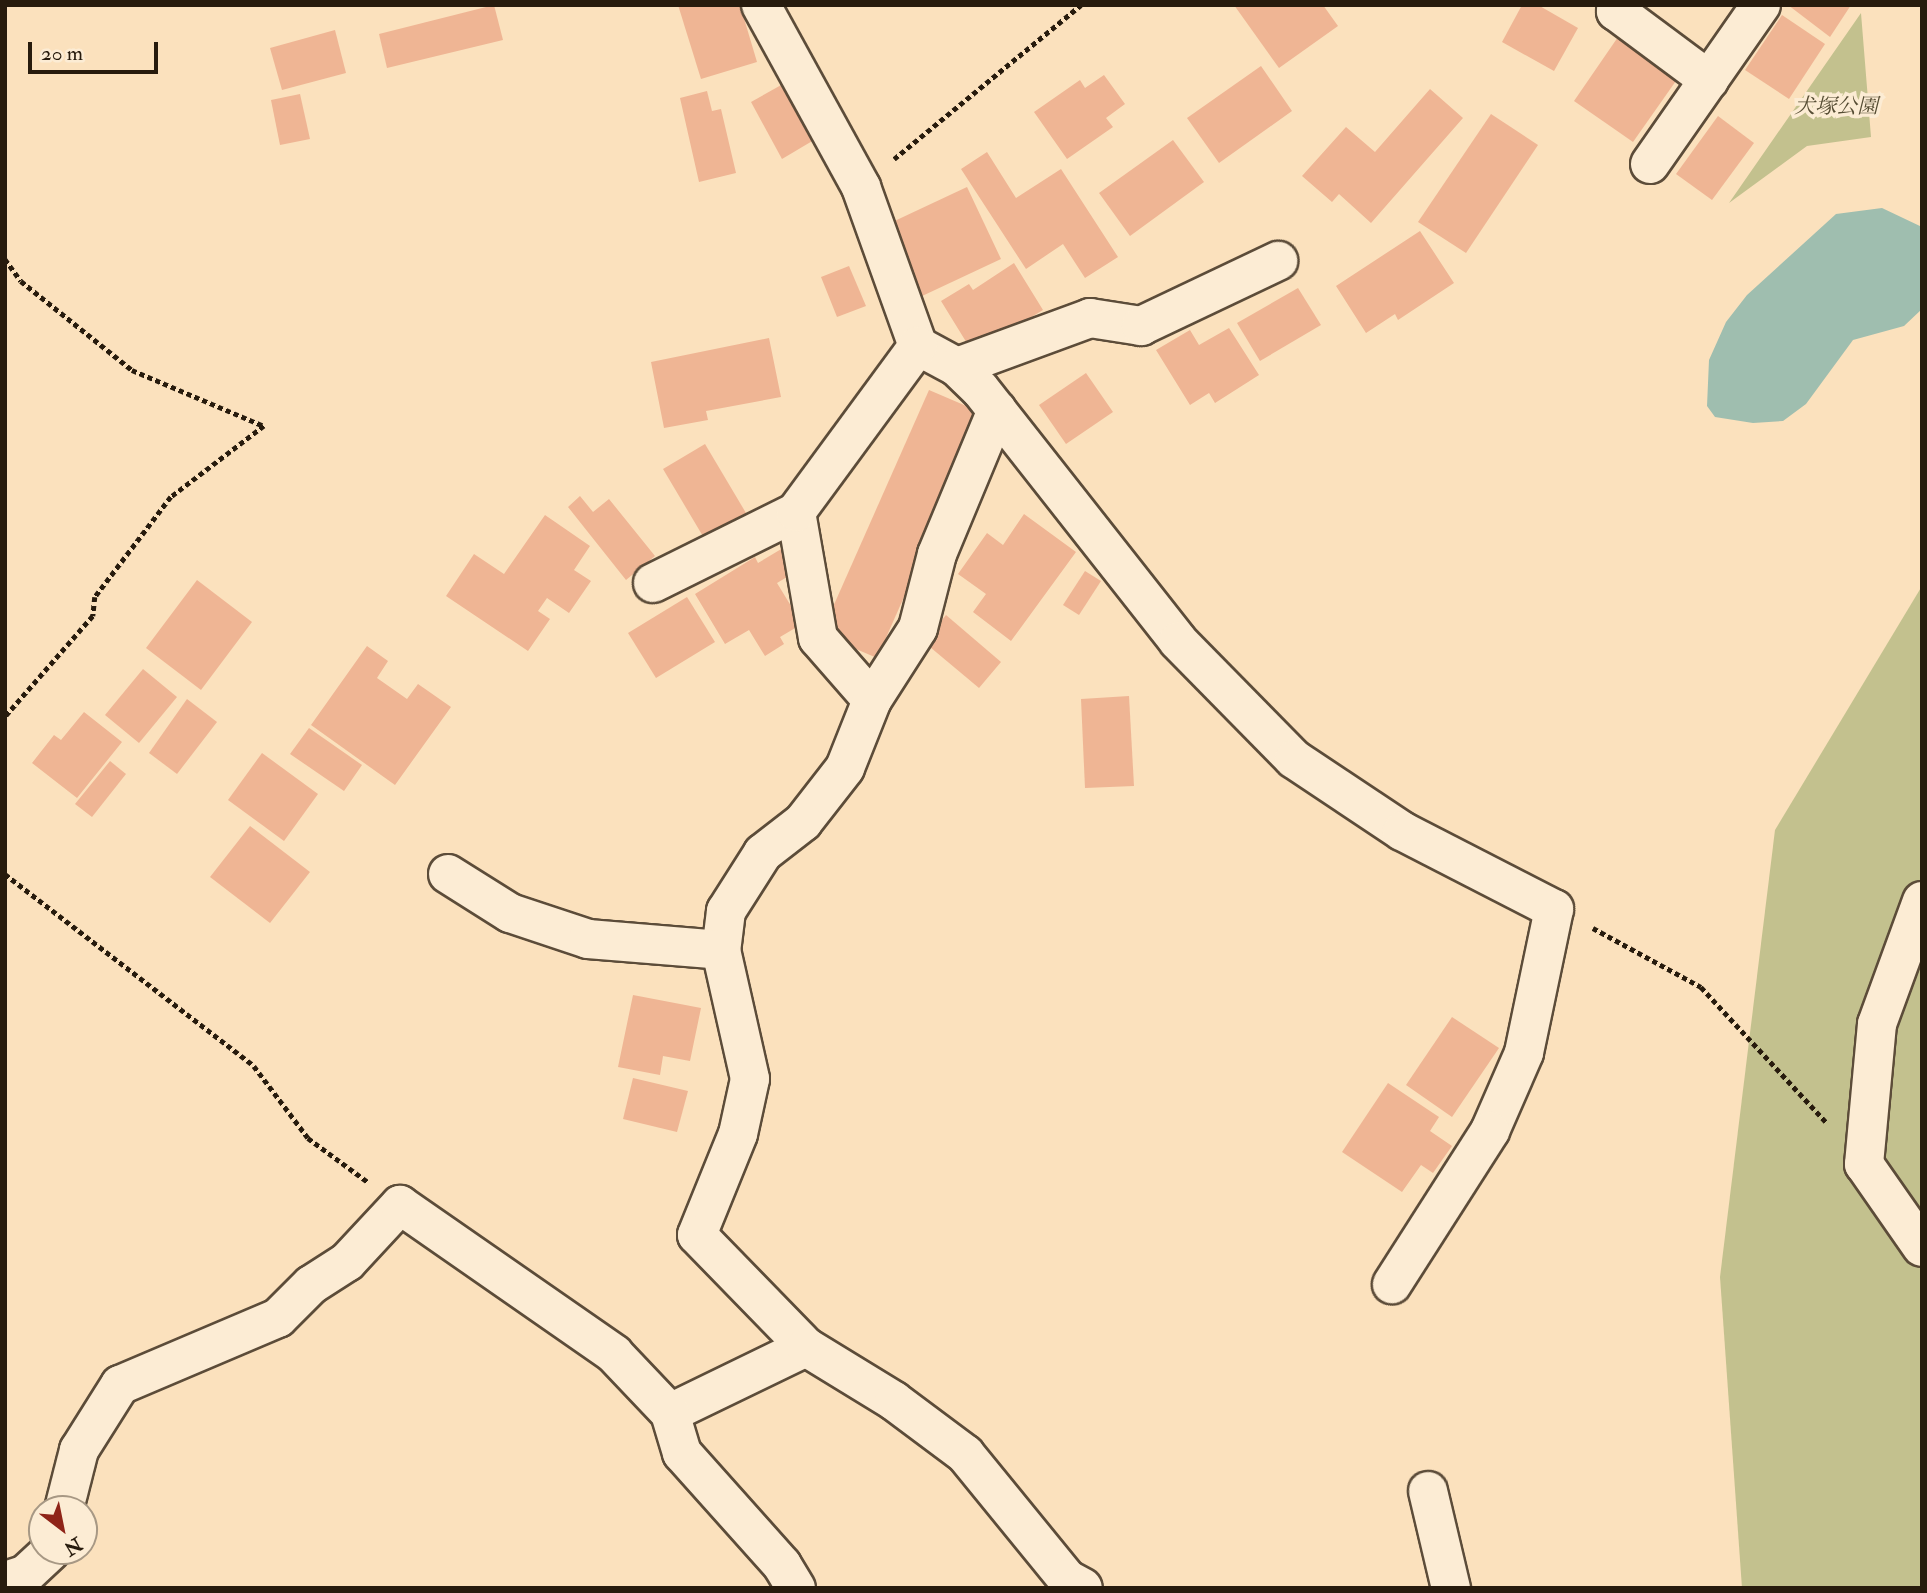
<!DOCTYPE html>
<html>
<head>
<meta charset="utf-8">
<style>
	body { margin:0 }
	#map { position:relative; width:1927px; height:1593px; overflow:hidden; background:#fbe1bd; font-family:"IM FELL Double Pica","Noto Serif JP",serif }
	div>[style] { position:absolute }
	.green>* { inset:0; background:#c3c18e }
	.water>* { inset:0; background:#9fbeaf }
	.building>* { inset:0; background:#efb594 }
	.path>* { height:4.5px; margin-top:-2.25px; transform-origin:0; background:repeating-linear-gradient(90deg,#271b0d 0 5px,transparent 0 8.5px) }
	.roads { filter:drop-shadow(2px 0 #5c4c39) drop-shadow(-2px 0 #5c4c39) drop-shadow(0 2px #5c4c39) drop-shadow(0 -2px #5c4c39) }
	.street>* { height:38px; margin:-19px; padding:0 19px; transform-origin:19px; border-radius:19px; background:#fcecd4 }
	span { translate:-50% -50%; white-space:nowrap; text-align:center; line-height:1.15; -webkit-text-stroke:7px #fcecd4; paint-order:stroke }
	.park-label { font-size:21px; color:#564d34; font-style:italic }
	.frame { position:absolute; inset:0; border:7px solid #271b0d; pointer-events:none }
	.north { position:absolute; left:28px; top:1495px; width:70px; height:70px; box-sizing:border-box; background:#fcecd4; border:2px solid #a79884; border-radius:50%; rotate:148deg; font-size:19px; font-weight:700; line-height:28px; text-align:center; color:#271b0d }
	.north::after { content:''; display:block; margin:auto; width:24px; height:32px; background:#8f2418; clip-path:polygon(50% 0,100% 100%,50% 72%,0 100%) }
	.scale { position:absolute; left:28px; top:42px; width:130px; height:32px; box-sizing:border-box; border:4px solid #271b0d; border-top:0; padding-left:9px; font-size:21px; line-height:24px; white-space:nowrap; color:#271b0d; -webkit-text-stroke:5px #fcecd4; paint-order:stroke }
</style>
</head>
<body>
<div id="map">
	<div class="green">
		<div style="clip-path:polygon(1861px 13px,1871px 137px,1807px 146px,1729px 203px)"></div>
		<div style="clip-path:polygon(1922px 586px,1922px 1588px,1742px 1588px,1720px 1277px,1775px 830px)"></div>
	</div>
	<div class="water">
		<div style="clip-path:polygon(1882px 208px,1922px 227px,1922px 309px,1904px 326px,1853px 340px,1806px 404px,1783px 421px,1753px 423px,1715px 417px,1707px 406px,1709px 360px,1726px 322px,1747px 295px,1836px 214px)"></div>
	</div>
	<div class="building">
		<div style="clip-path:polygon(494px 5px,503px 40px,387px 68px,379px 34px)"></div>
		<div style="clip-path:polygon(678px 5px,740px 5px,757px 62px,701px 79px)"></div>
		<div style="clip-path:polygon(1234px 5px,1323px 5px,1338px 26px,1279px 68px)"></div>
		<div style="clip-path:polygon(1522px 5px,1538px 5px,1578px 28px,1554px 71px,1502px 42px)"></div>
		<div style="clip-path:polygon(1788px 5px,1851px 5px,1830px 37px)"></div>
		<div style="clip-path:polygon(1782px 15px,1825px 44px,1789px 99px,1745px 70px)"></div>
		<div style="clip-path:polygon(335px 30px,346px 73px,282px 90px,270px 48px)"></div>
		<div style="clip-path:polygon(1618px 37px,1678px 78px,1633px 142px,1574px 101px)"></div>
		<div style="clip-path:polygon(1261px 66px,1292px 111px,1219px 163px,1187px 118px)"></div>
		<div style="clip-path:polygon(1104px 75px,1125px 104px,1106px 118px,1113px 127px,1067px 159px,1034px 112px,1080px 80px,1085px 88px)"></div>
		<div style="clip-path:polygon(783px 84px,814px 140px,782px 159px,751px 102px)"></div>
		<div style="clip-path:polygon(1430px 89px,1463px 118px,1371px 223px,1339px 194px,1332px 202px,1302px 176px,1346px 127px,1375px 152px)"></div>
		<div style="clip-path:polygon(707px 91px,712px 111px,721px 109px,736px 173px,699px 182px,680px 98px)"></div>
		<div style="clip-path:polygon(300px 94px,310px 139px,280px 145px,271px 100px)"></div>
		<div style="clip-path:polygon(1491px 114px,1538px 145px,1466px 253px,1418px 222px)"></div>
		<div style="clip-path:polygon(1718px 116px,1754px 143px,1712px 200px,1676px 174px)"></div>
		<div style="clip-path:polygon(1173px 140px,1204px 182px,1130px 236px,1099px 193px)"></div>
		<div style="clip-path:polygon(987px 152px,1016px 198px,1061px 169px,1118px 257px,1085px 278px,1063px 244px,1026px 269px,961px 169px)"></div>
		<div style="clip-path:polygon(967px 187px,1001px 259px,920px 297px,886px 225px)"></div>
		<div style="clip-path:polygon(1420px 231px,1454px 283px,1398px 320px,1395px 314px,1366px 333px,1336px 286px)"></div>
		<div style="clip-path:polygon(1014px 263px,1043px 310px,973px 353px,941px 301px,969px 284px,973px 290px)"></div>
		<div style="clip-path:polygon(849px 266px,866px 306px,837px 317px,821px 277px)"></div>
		<div style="clip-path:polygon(1298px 288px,1321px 325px,1260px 361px,1237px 323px)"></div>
		<div style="clip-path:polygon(1229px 328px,1259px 375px,1215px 403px,1209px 393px,1190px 405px,1156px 350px,1190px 330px,1199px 345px)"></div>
		<div style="clip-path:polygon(769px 338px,781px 397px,706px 411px,708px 420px,664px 428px,651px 362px)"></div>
		<div style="clip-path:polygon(1086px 373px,1113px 412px,1066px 444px,1039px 405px)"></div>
		<div style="clip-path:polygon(929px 390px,985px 414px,877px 658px,821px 634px)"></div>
		<div style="clip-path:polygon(705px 444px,746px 513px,704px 538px,663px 469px)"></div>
		<div style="clip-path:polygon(580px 496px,593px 512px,609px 499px,655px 556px,626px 580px,568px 507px)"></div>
		<div style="clip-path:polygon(1024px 514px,1076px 552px,1011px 641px,973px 612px,986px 594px,958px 574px,987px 533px,1003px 545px)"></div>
		<div style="clip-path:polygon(545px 515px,590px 546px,574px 570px,591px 581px,569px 613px,547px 598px,538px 611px,550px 619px,528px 651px,446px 596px,474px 554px,504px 574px)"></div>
		<div style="clip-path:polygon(783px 548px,797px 571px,777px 583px,802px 624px,780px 637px,784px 644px,765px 656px,749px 630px,725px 644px,695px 594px,755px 557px,758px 563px)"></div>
		<div style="clip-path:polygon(1085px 571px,1101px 581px,1079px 615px,1063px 605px)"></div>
		<div style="clip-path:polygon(197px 580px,252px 622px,201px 690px,146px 648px)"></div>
		<div style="clip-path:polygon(687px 597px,715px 642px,656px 678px,628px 633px)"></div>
		<div style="clip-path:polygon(946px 615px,1001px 662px,979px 688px,924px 642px)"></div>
		<div style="clip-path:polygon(367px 646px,388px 661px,377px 678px,407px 699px,418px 684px,451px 707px,395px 785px,311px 725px)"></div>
		<div style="clip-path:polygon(143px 669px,177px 697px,139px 743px,105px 715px)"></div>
		<div style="clip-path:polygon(1129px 696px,1134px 786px,1085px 788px,1081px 699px)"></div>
		<div style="clip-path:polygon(187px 699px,217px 722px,177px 774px,149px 753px)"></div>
		<div style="clip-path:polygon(84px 712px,122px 742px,77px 798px,32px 763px,54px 735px,61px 740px)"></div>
		<div style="clip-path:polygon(309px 728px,362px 765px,344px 791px,290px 754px)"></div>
		<div style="clip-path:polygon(262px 753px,318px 794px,284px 841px,228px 800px)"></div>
		<div style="clip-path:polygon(110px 761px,126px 774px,92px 817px,75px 804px)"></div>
		<div style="clip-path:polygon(250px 826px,310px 872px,270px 923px,210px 877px)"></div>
		<div style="clip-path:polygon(633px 995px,701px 1008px,690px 1061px,663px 1056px,660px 1075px,618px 1067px)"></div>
		<div style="clip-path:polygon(1452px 1017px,1499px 1048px,1452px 1117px,1406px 1085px)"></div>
		<div style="clip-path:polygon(633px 1078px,688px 1091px,677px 1132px,623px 1119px)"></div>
		<div style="clip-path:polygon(1388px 1083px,1439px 1117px,1430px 1131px,1452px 1146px,1433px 1173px,1421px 1165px,1402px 1192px,1342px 1152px)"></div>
	</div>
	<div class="path">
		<div style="left:894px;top:159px;width:242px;rotate:-39.5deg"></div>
		<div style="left:5px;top:259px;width:27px;rotate:54deg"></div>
		<div style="left:21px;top:281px;width:142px;rotate:38.7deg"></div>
		<div style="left:132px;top:370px;width:143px;rotate:23deg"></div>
		<div style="left:264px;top:426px;width:117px;rotate:142.6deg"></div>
		<div style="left:171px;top:497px;width:126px;rotate:127.2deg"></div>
		<div style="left:95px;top:597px;width:19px;rotate:96deg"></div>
		<div style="left:93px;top:616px;width:134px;rotate:131.1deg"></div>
		<div style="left:5px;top:874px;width:314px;rotate:37.6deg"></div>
		<div style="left:254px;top:1066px;width:90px;rotate:53.1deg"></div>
		<div style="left:308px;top:1138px;width:74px;rotate:36.3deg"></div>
		<div style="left:1593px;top:928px;width:123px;rotate:28.6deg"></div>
		<div style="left:1701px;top:987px;width:184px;rotate:47.2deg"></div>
	</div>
	<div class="roads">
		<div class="street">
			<div style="left:761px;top:5px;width:208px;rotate:61.2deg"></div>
			<div style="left:861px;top:187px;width:169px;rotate:70.3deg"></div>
			<div style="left:918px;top:346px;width:44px;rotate:28.3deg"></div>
			<div style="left:957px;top:367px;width:32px;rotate:44deg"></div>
			<div style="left:980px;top:389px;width:320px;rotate:51.8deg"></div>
			<div style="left:1178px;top:641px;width:165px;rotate:45.5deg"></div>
			<div style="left:1294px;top:759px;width:130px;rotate:33.7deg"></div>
			<div style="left:1402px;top:831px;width:171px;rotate:27.2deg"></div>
			<div style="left:1554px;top:909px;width:147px;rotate:101.8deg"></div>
			<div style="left:1524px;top:1053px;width:85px;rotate:113.6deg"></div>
			<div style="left:1490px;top:1131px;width:182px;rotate:122.6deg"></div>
			<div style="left:1621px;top:5px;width:8px;rotate:130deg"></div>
			<div style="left:1616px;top:11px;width:116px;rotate:36.6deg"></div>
			<div style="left:1650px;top:164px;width:194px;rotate:-55.1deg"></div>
			<div style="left:957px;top:367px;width:142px;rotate:-20.2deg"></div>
			<div style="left:1090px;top:318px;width:52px;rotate:8.9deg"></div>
			<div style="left:1141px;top:326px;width:152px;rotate:-25.4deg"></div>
			<div style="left:796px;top:512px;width:128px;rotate:80.1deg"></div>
			<div style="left:818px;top:638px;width:82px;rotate:48.9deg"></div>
			<div style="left:872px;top:700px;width:73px;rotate:111.7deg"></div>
			<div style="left:845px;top:768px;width:68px;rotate:127.9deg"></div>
			<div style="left:803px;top:822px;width:51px;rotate:142.2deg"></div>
			<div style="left:763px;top:853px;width:69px;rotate:122.5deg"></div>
			<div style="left:726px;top:911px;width:39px;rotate:97deg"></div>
			<div style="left:721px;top:950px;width:132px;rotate:77.3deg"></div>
			<div style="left:750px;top:1079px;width:56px;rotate:102.3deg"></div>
			<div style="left:738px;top:1134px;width:109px;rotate:112.1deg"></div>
			<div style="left:697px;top:1235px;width:156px;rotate:45.8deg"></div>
			<div style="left:653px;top:583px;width:160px;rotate:-26.4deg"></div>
			<div style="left:796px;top:512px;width:206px;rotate:-53.7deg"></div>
			<div style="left:872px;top:700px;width:85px;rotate:-57.4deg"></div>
			<div style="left:918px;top:628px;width:76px;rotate:-75.6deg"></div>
			<div style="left:937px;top:554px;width:156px;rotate:-67.4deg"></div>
			<div style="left:448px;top:874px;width:73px;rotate:32.2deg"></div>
			<div style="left:510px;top:913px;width:82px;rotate:18.4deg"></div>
			<div style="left:588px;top:939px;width:133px;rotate:4.7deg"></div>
			<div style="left:1922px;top:901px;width:131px;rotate:110.1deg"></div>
			<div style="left:1877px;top:1024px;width:141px;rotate:95.3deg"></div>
			<div style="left:1864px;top:1164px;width:101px;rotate:55.1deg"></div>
			<div style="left:670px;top:1413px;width:151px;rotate:-25.9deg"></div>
			<div style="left:806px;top:1347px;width:103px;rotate:31.5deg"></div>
			<div style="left:894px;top:1401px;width:89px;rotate:36.7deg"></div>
			<div style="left:965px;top:1454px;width:161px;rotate:50.8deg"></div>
			<div style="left:1067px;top:1579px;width:18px;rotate:29deg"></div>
			<div style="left:1428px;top:1491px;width:100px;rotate:76.7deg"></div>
			<div style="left:64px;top:1509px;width:61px;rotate:-75.7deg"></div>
			<div style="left:79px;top:1450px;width:77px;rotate:-57.8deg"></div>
			<div style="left:120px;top:1385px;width:172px;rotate:-23deg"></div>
			<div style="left:278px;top:1318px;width:47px;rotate:-45deg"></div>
			<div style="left:311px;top:1285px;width:43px;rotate:-32.6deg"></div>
			<div style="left:347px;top:1262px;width:78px;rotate:-47.1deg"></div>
			<div style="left:400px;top:1205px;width:261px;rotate:34.8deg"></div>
			<div style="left:614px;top:1354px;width:81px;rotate:46.5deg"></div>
			<div style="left:670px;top:1413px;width:42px;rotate:73.3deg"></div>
			<div style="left:682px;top:1453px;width:150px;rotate:48.2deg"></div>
			<div style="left:782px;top:1565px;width:27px;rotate:59deg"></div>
			<div style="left:5px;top:1581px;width:22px;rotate:-18deg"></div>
			<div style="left:26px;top:1574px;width:34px;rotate:-43deg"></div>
		</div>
	</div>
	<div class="park-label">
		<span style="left:1836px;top:107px">犬塚公園</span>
	</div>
	<div class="frame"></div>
	<div class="north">N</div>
	<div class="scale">20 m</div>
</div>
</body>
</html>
